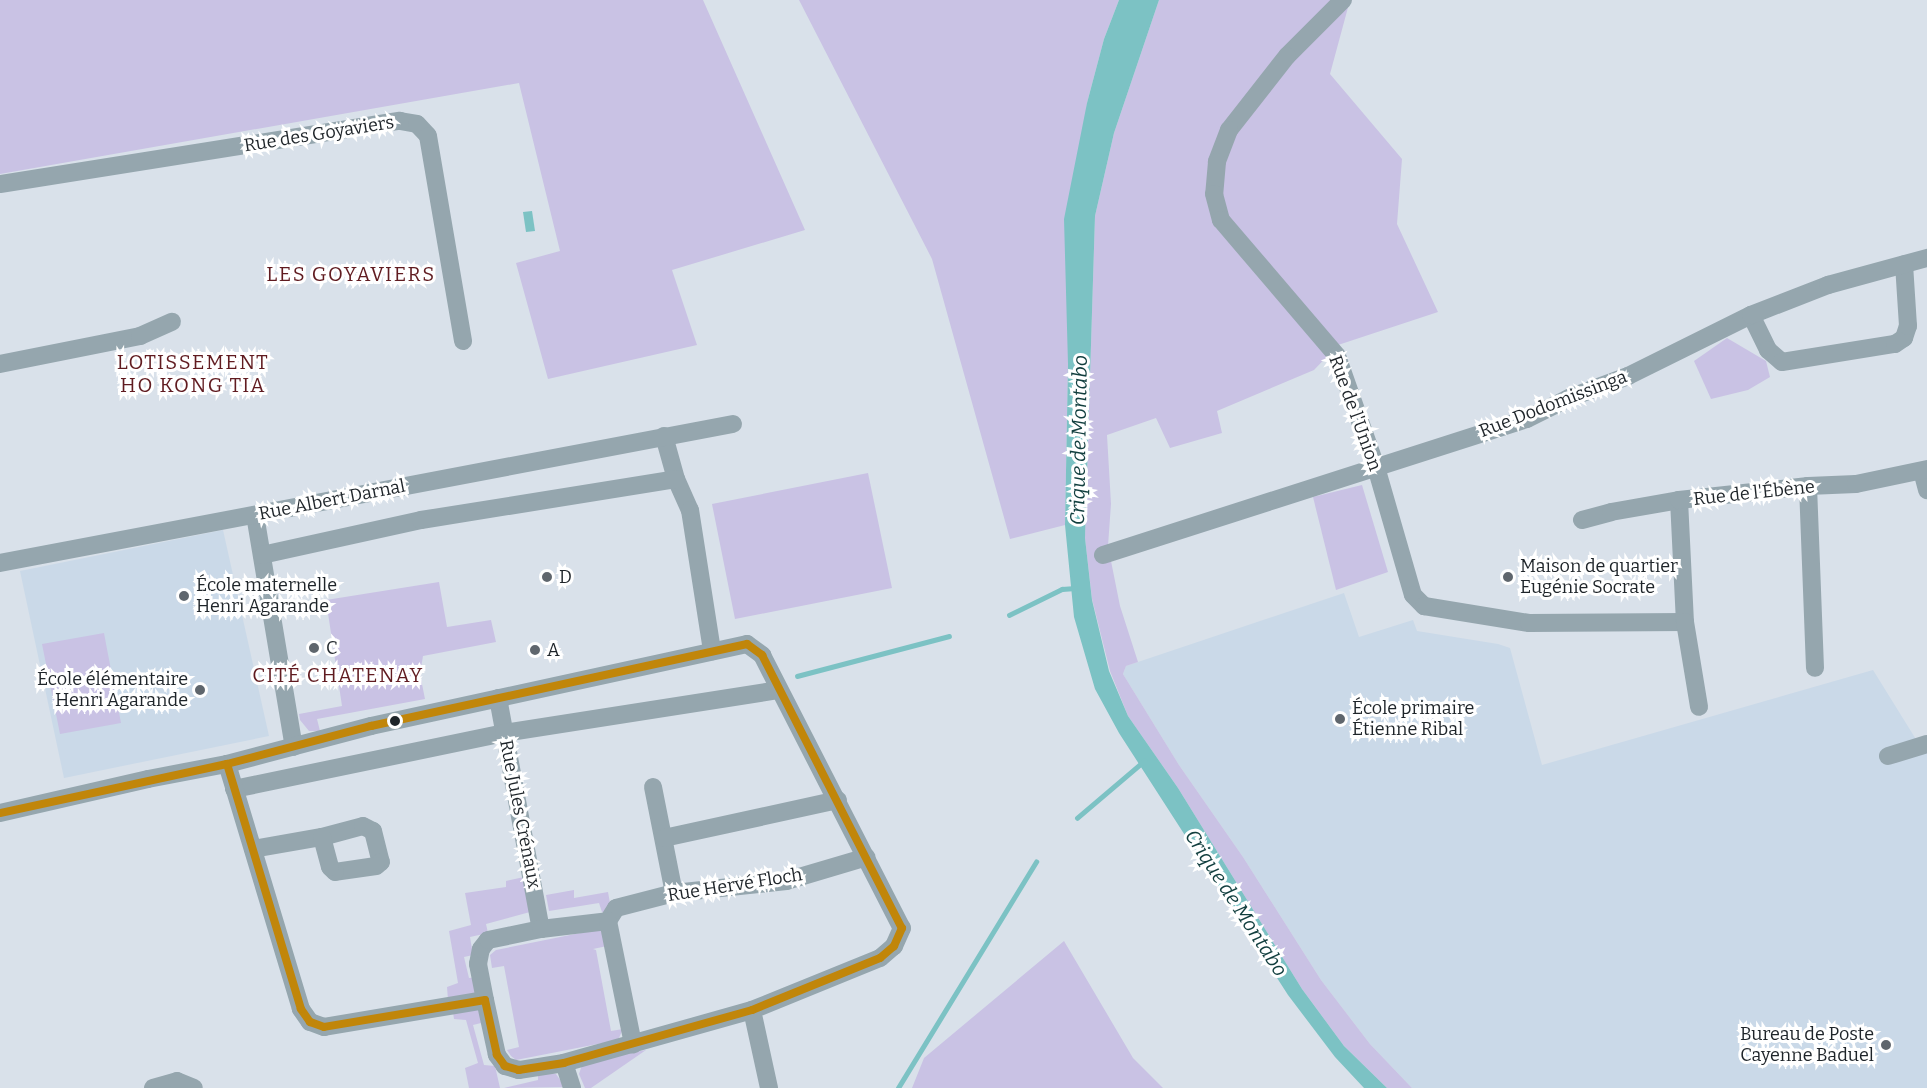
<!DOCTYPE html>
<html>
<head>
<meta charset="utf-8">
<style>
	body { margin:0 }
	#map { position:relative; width:1927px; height:1088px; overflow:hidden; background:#d9e1ea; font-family:Bitter,serif }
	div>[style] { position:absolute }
	.built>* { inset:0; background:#cad9e8 }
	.green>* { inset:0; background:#c9c2e4 }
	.water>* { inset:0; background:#7cc2c4 }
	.stream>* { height:4.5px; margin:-2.25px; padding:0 2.25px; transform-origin:2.25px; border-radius:2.25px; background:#7cc2c4 }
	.street>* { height:18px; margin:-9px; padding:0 9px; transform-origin:9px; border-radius:9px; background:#95a6ae }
	.bus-1>* { height:8px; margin:-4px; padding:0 4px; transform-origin:4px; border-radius:4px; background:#c1860a }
	.dots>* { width:16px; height:16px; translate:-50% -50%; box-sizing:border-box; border:3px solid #fff; border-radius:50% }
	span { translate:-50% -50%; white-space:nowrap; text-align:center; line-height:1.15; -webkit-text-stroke:6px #fff; paint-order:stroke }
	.street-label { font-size:18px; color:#1e2429 }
	.poi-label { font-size:18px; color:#1e2429 }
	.left { translate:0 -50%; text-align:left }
	.right { translate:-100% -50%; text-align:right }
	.neighbourhood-label { font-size:20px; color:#601b20; letter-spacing:1.5px }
	.water-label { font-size:20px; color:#113e3e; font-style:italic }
</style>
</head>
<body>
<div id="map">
	<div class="built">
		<div style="clip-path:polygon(223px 530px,269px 736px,64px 778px,20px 571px)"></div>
		<div style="clip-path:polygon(1344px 593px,1359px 637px,1413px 620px,1417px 631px,1498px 644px,1510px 648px,1542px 765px,1873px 670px,1922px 749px,1927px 748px,1927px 1088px,1412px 1088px,1370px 1044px,1321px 980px,1243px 857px,1179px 765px,1123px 674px,1126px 666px,1138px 662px)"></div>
	</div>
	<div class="green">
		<div style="clip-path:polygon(0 0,703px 0,805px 230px,672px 270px,697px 345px,548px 379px,516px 263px,560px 251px,519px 83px,0 174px)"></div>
		<div style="clip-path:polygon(799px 0,1119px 0,1104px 39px,1087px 103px,1068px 364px,1065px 525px,1010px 539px,932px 259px)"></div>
		<div style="clip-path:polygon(1159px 0,1350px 0,1330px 74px,1402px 159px,1397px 224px,1438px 312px,1338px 345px,1314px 370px,1217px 411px,1222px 433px,1170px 448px,1156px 418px,1107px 435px,1111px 504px,1108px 546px,1120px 606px,1138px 662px,1126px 666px,1123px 674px,1179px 765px,1243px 857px,1321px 980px,1370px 1044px,1412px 1088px,1387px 1088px,1344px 1046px,1302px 989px,1178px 788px,1128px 716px,1110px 671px,1092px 599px,1085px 538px,1095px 216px,1114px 133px)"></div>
		<div style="clip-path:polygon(1727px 338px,1766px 361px,1770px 377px,1748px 390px,1711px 399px,1694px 361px)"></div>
		<div style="clip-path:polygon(868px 473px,892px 588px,735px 619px,712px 504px)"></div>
		<div style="clip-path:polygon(1362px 485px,1388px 572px,1336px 590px,1313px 497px)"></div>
		<div style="clip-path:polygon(439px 582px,447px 627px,491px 620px,496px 642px,423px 656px,420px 674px,425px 699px,317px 719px,320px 731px,309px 731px,300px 720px,299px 714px,342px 706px,326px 600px)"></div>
		<div style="clip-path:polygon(104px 633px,121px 723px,60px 734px,42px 644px)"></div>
		<div style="clip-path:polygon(524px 877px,530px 912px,486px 924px,488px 933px,470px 937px,473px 955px,464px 957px,469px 978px,478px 977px,478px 992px,448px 1000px,447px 987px,458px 983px,449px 931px,471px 925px,465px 893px,506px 887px,506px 881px)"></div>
		<div style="clip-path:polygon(574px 890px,574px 898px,608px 892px,610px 903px,605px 912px,602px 912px,599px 903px,549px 911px,546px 895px)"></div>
		<div style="clip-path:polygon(600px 929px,607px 946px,593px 949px,596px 950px,611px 1031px,623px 1029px,618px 1040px,516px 1060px,511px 1056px,507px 1050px,519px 1047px,504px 966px,492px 968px,490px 955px,496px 950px)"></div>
		<div style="clip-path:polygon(1064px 941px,1133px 1058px,1163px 1088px,912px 1088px,924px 1058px)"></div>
		<div style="clip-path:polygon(478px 1010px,485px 1022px,473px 1025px,484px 1065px,495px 1066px,500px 1088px,469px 1088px,465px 1068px,478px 1063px,466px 1020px,454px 1019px,453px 1012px)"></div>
		<div style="clip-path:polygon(646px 1050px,591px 1088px,585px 1088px,579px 1074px,582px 1065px,589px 1060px)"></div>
		<div style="clip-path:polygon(538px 1070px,556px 1074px,565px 1087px,504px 1088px,538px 1080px)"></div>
	</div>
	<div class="water">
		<div style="clip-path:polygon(1119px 0,1159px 0,1114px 133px,1095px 216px,1085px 538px,1092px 600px,1109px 671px,1128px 716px,1178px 788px,1302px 989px,1344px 1046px,1387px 1088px,1364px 1088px,1335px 1057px,1288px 995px,1119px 733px,1095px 689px,1074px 617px,1065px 525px,1068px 364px,1064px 219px,1087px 103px,1104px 39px)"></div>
		<div style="clip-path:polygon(532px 211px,535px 231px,526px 232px,523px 212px)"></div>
	</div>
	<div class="stream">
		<div style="left:1009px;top:615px;width:59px;rotate:-26.1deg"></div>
		<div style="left:1062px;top:589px;width:13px;rotate:-4deg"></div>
		<div style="left:797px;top:676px;width:157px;rotate:-14.7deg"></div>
		<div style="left:1077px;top:818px;width:88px;rotate:-40.4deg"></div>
		<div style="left:898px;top:1088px;width:265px;rotate:-58.6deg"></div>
	</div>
	<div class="street">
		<div style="left:1343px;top:0;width:79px;rotate:135deg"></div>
		<div style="left:1287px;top:56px;width:94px;rotate:128.1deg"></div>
		<div style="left:1229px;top:130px;width:34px;rotate:111deg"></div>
		<div style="left:1217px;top:162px;width:32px;rotate:95deg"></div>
		<div style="left:1214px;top:194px;width:27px;rotate:75deg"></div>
		<div style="left:1221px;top:220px;width:179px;rotate:49.5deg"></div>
		<div style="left:1337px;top:356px;width:118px;rotate:70.6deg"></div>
		<div style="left:1376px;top:467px;width:133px;rotate:73.9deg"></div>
		<div style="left:1413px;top:595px;width:16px;rotate:45deg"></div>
		<div style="left:1424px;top:606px;width:106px;rotate:9.2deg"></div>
		<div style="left:1529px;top:623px;width:156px;rotate:-0.4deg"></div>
		<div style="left:0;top:184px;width:405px;rotate:-9deg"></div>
		<div style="left:400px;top:121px;width:17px;rotate:10deg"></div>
		<div style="left:417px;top:124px;width:16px;rotate:47deg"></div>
		<div style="left:428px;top:136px;width:208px;rotate:80.3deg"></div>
		<div style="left:1751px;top:315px;width:39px;rotate:64deg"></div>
		<div style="left:1768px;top:350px;width:18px;rotate:41deg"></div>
		<div style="left:1782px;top:362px;width:114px;rotate:-9.1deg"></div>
		<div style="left:1895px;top:344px;width:11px;rotate:-34deg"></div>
		<div style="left:1904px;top:338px;width:13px;rotate:-72deg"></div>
		<div style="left:1908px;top:326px;width:62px;rotate:-93.7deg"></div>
		<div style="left:0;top:364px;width:143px;rotate:-11.3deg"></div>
		<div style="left:140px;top:336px;width:35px;rotate:-24deg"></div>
		<div style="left:664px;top:436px;width:45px;rotate:74.4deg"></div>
		<div style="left:676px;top:479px;width:34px;rotate:66deg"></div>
		<div style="left:690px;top:510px;width:143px;rotate:81.1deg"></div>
		<div style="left:1922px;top:471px;width:20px;rotate:75deg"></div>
		<div style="left:1808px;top:486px;width:182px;rotate:87.8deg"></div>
		<div style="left:1679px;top:500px;width:122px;rotate:87.2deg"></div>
		<div style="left:1685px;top:622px;width:86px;rotate:80.6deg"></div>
		<div style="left:255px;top:515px;width:235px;rotate:80.5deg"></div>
		<div style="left:1582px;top:520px;width:30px;rotate:-15deg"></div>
		<div style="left:1611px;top:512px;width:69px;rotate:-10deg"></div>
		<div style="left:1679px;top:500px;width:130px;rotate:-6.2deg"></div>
		<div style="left:1808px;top:486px;width:48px;rotate:-2.4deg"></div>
		<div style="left:1856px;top:484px;width:73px;rotate:-11.9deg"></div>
		<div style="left:262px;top:555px;width:163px;rotate:-12.4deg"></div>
		<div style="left:421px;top:520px;width:258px;rotate:-9.1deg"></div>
		<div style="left:1103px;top:555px;width:445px;rotate:-17.8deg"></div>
		<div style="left:1527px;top:419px;width:47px;rotate:-26.6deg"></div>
		<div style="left:1569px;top:398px;width:63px;rotate:-20.4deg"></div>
		<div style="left:1628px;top:376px;width:137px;rotate:-26.4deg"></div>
		<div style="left:1751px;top:315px;width:83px;rotate:-21.3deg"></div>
		<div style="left:1828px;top:285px;width:103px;rotate:-15.3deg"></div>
		<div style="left:0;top:563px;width:746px;rotate:-10.74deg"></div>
		<div style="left:498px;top:698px;width:235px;rotate:79.5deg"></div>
		<div style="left:1888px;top:756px;width:41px;rotate:-17.1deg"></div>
		<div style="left:653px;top:787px;width:108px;rotate:78.8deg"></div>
		<div style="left:234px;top:789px;width:276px;rotate:-11.7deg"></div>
		<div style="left:504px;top:733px;width:277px;rotate:-8.9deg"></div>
		<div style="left:0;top:813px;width:152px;rotate:-12.9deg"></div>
		<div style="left:148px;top:779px;width:80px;rotate:-10.8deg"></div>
		<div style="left:227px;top:764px;width:149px;rotate:-14.8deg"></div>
		<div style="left:371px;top:726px;width:385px;rotate:-12.3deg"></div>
		<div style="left:747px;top:644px;width:19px;rotate:36deg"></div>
		<div style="left:762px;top:655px;width:307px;rotate:62.9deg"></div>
		<div style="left:902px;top:928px;width:20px;rotate:114deg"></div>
		<div style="left:894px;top:946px;width:18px;rotate:139deg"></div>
		<div style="left:880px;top:958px;width:138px;rotate:157.9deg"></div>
		<div style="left:752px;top:1010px;width:195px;rotate:164.3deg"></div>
		<div style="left:564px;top:1063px;width:46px;rotate:171.2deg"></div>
		<div style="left:519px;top:1070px;width:15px;rotate:-164deg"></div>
		<div style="left:505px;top:1066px;width:14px;rotate:-126deg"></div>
		<div style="left:497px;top:1055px;width:56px;rotate:-102.3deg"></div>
		<div style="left:485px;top:1000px;width:163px;rotate:170.5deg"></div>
		<div style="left:324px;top:1027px;width:15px;rotate:-160deg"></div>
		<div style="left:310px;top:1022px;width:16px;rotate:-125deg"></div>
		<div style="left:301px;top:1009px;width:256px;rotate:-106.8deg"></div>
		<div style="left:664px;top:838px;width:178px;rotate:-12.3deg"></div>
		<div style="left:253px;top:849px;width:70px;rotate:-9.9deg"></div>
		<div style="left:322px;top:837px;width:42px;rotate:-15deg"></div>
		<div style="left:363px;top:826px;width:11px;rotate:27deg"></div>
		<div style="left:373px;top:831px;width:32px;rotate:76deg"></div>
		<div style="left:381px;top:862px;width:6px;rotate:141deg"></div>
		<div style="left:376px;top:866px;width:41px;rotate:171.7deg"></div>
		<div style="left:335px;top:872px;width:7px;rotate:-135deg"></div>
		<div style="left:330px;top:867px;width:31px;rotate:-105deg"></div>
		<div style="left:608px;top:921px;width:15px;rotate:-58deg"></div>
		<div style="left:616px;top:908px;width:60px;rotate:-14.5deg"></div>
		<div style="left:674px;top:893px;width:113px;rotate:-6.1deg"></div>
		<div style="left:786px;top:881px;width:84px;rotate:-16.5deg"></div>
		<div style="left:485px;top:1000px;width:37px;rotate:-101deg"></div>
		<div style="left:478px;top:964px;width:15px;rotate:-79deg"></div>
		<div style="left:481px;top:949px;width:11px;rotate:-52deg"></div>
		<div style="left:488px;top:940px;width:54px;rotate:-11.7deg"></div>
		<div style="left:541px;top:929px;width:67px;rotate:-6.8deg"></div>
		<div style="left:608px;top:921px;width:126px;rotate:78.5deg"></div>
		<div style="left:752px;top:1010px;width:80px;rotate:77.7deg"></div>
		<div style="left:564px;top:1063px;width:26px;rotate:72deg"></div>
		<div style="left:153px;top:1088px;width:25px;rotate:-16deg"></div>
		<div style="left:177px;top:1081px;width:18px;rotate:22deg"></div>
	</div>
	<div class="bus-1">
		<div style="left:747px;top:644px;width:19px;rotate:36deg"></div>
		<div style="left:762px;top:655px;width:307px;rotate:62.9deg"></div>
		<div style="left:902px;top:928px;width:20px;rotate:114deg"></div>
		<div style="left:894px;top:946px;width:18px;rotate:139deg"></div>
		<div style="left:880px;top:958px;width:138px;rotate:157.9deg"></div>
		<div style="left:752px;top:1010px;width:195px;rotate:164.3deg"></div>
		<div style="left:564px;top:1063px;width:46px;rotate:171.2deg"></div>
		<div style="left:519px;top:1070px;width:15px;rotate:-164deg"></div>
		<div style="left:505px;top:1066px;width:14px;rotate:-126deg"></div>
		<div style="left:497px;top:1055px;width:56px;rotate:-102.3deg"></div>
		<div style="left:485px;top:1000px;width:163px;rotate:170.5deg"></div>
		<div style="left:324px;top:1027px;width:15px;rotate:-160deg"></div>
		<div style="left:310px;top:1022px;width:16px;rotate:-125deg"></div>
		<div style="left:301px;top:1009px;width:256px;rotate:-106.8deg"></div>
		<div style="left:227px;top:764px;width:149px;rotate:-14.8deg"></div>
		<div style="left:371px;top:726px;width:385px;rotate:-12.3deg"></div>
		<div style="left:0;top:813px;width:232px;rotate:-12.2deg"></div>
	</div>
	<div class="dots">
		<div style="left:547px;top:577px;background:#5f666d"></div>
		<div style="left:1508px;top:577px;background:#5f666d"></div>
		<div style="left:184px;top:596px;background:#5f666d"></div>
		<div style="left:314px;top:648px;background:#5f666d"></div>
		<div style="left:535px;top:650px;background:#5f666d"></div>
		<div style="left:200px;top:690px;background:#5f666d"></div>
		<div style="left:1340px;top:719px;background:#5f666d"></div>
		<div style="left:395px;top:721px;background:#1e2429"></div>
		<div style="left:1886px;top:1045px;background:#5f666d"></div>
	</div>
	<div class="street-label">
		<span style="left:319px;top:134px;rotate:-9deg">Rue des Goyaviers</span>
		<span style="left:1553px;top:404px;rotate:-21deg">Rue Dodomissinga</span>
		<span style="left:1355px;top:413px;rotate:70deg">Rue de l'Union</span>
		<span style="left:1754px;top:493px;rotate:-6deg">Rue de l'Ébène</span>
		<span style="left:332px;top:500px;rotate:-11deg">Rue Albert Darnal</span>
		<span style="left:520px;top:814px;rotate:79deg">Rue Jules Crénaux</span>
		<span style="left:735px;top:885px;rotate:-9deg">Rue Hervé Floch</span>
	</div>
	<div class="poi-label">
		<span class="left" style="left:1520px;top:577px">Maison de quartier<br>Eugénie Socrate</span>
		<span class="left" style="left:559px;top:577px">D</span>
		<span class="left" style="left:196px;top:596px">École maternelle<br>Henri Agarande</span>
		<span class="left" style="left:326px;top:648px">C</span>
		<span class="left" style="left:547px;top:650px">A</span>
		<span class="right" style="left:188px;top:690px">École élémentaire<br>Henri Agarande</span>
		<span class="left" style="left:1352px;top:719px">École primaire<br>Étienne Ribal</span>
		<span class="right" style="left:1874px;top:1045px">Bureau de Poste<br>Cayenne Baduel</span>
	</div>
	<div class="neighbourhood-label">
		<span style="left:351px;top:274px">LES GOYAVIERS</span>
		<span style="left:193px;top:374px">LOTISSEMENT<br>HO KONG TIA</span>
		<span style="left:338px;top:675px">CITÉ CHATENAY</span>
	</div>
	<div class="water-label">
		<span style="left:1079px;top:440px;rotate:-89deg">Crique de Montabo</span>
		<span style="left:1236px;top:903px;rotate:57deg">Crique de Montabo</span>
	</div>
</div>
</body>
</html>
